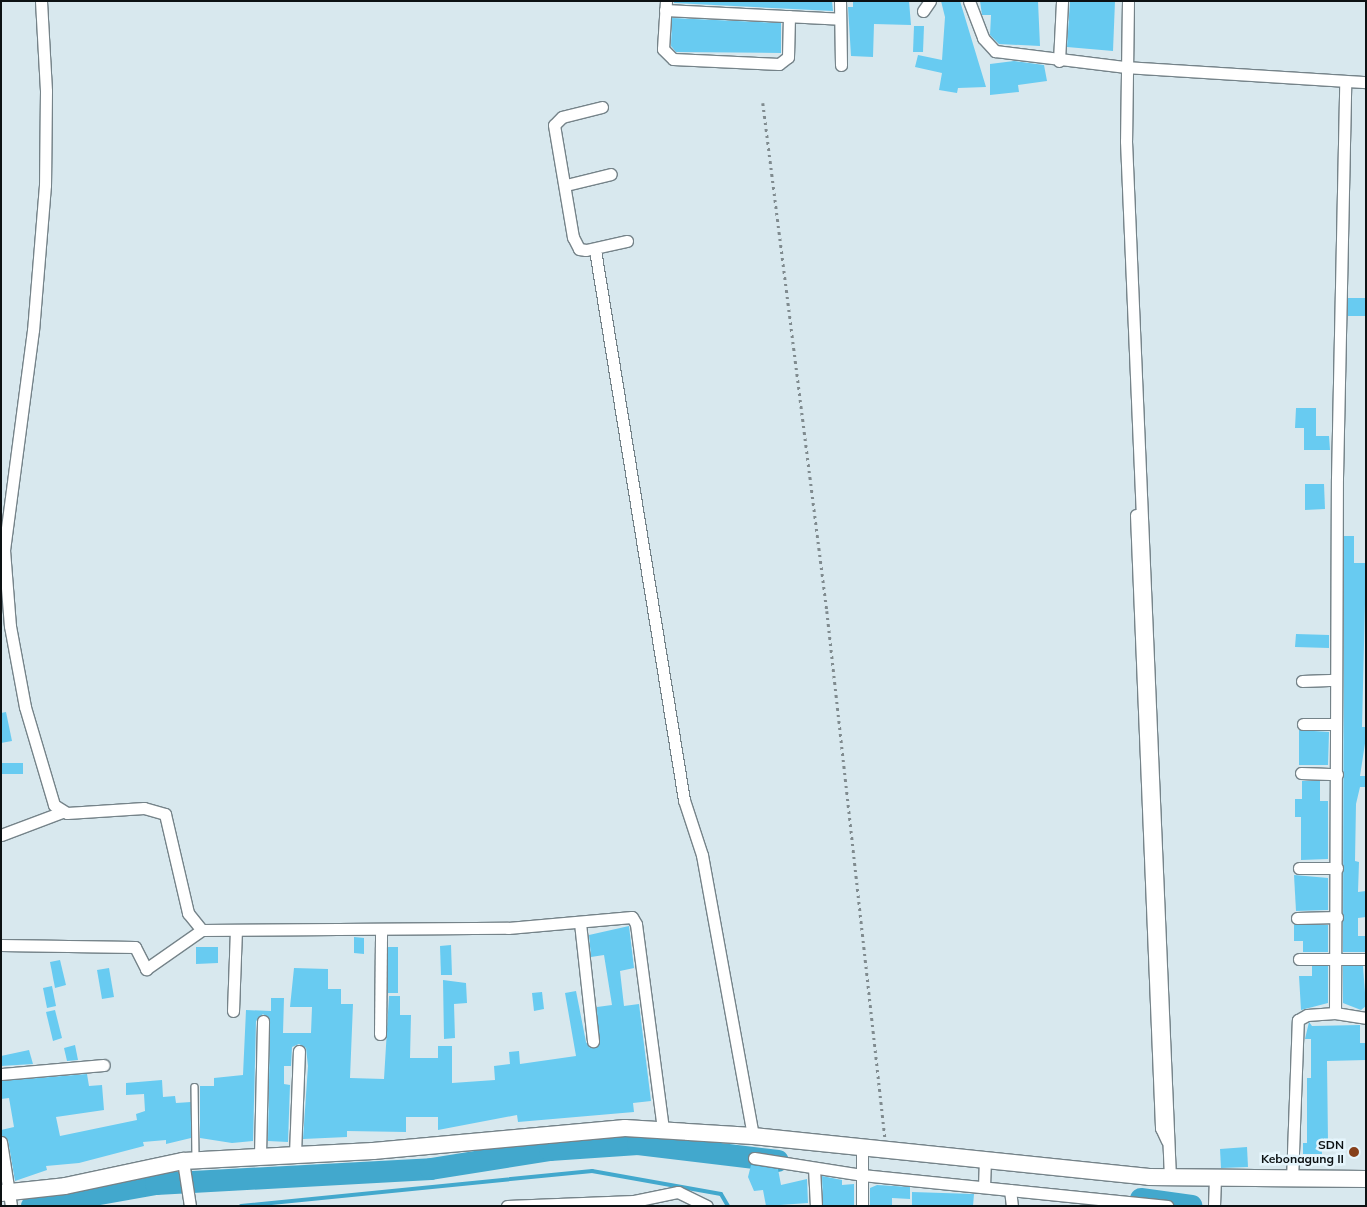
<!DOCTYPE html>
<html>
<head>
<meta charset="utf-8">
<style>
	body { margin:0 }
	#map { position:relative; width:1367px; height:1207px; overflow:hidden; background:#d8e8ee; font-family:Mulish,sans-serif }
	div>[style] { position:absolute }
	.stream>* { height:4px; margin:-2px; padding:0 2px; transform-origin:2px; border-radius:2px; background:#42a8cd }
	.river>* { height:22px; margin:-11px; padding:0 11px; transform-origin:11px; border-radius:11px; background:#42a8cd }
	.building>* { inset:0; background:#68cbf1 }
	.path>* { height:2.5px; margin-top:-1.25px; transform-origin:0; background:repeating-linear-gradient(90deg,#808b8f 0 2.5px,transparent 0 6.5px) }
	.roads { filter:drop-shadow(1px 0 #758389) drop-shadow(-1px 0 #758389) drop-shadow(0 1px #758389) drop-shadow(0 -1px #758389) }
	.service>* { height:5.5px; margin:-2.75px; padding:0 2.75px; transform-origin:2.75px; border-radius:2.75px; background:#fff }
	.minor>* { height:11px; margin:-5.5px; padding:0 5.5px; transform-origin:5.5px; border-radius:5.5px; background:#fff }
	.secondary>* { height:16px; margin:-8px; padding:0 8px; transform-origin:8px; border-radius:8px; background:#fff }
	.dots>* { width:14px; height:14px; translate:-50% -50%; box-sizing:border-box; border:2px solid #e5f5fc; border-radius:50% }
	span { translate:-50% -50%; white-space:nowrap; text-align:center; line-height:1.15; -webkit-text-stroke:5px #e5f5fc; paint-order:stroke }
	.poi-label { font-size:12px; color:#0c1113; font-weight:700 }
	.right { translate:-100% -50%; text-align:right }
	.frame { position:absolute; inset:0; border:2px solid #0c1113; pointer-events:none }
</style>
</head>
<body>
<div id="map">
	<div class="stream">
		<div style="left:241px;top:1206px;width:353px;rotate:-5.7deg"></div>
		<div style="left:592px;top:1171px;width:131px;rotate:10.1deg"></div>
		<div style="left:721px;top:1194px;width:14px;rotate:60deg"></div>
	</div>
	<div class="river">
		<div style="left:1141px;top:1199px;width:51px;rotate:7.8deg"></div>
		<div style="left:32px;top:1206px;width:126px;rotate:-10.1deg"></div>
		<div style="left:156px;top:1184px;width:275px;rotate:-3.1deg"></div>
		<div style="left:431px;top:1169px;width:121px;rotate:-9.1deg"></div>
		<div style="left:550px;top:1150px;width:88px;rotate:-3.9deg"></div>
		<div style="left:638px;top:1144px;width:141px;rotate:6.9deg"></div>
	</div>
	<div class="building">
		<div style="clip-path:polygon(674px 1px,832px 1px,833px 11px,674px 3px)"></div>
		<div style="clip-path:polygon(853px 1px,909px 1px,911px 25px,874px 24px,873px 57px,851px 56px,848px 7px,853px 7px)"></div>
		<div style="clip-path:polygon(941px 1px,960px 1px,986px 87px,958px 88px,957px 93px,939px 90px,942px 73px,915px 67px,918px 55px,942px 60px,945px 17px)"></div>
		<div style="clip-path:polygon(980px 1px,1038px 1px,1040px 46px,999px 44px,990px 35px,991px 15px,982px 15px)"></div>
		<div style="clip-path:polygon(1070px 1px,1115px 1px,1113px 51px,1067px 47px)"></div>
		<div style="clip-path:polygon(672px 18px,781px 23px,781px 53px,676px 52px,671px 46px)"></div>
		<div style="clip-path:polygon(914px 26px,924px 26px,923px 52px,913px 52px)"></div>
		<div style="clip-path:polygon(1014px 61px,1044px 65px,1047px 81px,1018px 85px,1019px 92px,990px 95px,990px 64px)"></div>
		<div style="clip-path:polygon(1348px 298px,1366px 298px,1366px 316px,1348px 316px)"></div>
		<div style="clip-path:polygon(1296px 408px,1316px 408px,1316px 436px,1329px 436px,1330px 450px,1304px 450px,1304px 428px,1295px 428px)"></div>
		<div style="clip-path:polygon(1305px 484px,1324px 484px,1325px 509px,1305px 510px)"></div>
		<div style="clip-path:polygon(1344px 536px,1354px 536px,1354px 563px,1366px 563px,1362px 727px,1366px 727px,1366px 737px,1360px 776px,1366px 776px,1366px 787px,1360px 787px,1356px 804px,1355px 861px,1359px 862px,1358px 892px,1366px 891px,1366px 917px,1358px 918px,1358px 936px,1366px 936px,1366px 952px,1343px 952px)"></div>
		<div style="clip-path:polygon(1296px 634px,1329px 635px,1329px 648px,1295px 647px)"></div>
		<div style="clip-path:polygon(6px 712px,12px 741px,1px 743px,1px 713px)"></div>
		<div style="clip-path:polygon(1299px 730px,1329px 732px,1328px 765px,1299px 765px)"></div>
		<div style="clip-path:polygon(1px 763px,23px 763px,23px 774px,1px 774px)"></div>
		<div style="clip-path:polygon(1302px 781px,1320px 781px,1320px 801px,1328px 801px,1328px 859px,1301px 860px,1301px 817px,1295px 817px,1295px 799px,1302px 799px)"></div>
		<div style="clip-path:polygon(1294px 875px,1328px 878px,1328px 910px,1296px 911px)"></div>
		<div style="clip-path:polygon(1294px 925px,1328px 925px,1328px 952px,1303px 952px,1303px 941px,1294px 941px)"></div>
		<div style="clip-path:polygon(629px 926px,634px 968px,620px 971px,624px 1006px,639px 1004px,651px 1101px,633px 1103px,634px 1112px,518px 1122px,517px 1115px,438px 1130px,438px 1117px,406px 1117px,406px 1132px,347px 1131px,347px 1137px,303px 1139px,308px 1066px,306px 1048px,299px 1044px,292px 1047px,291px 1066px,284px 1066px,284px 1084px,290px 1085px,288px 1142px,268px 1141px,270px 1021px,263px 1014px,256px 1021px,253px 1141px,232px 1143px,200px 1138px,200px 1086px,214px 1086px,214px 1078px,243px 1075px,246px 1010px,271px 1011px,271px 998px,284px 998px,283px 1033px,311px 1033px,312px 1007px,290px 1007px,294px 968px,328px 969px,328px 989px,341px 989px,341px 1004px,353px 1004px,350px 1078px,384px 1079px,389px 996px,400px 996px,400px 1015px,411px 1015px,410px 1058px,438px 1058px,438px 1046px,452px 1046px,452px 1083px,495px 1080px,494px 1066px,510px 1064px,509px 1052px,519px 1051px,520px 1064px,576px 1056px,565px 993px,576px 991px,586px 1042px,590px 1048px,598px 1047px,597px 1007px,612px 1005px,604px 955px,591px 957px,589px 935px)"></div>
		<div style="clip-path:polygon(354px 937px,364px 938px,364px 954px,354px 953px)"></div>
		<div style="clip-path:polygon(451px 945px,452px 975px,441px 975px,440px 946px)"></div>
		<div style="clip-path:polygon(196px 947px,218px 947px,218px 963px,196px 964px)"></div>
		<div style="clip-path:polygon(388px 947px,398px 947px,398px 993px,388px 993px)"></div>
		<div style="clip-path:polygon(60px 960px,66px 985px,55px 988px,50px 962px)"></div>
		<div style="clip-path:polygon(1312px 966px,1328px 966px,1328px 1003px,1301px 1010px,1299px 976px,1312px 976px)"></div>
		<div style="clip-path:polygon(1343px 966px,1363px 966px,1366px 1006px,1361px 1010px,1343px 1003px)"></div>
		<div style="clip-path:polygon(109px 968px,114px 997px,102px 999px,97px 970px)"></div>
		<div style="clip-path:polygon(443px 980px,466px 983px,467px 1003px,454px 1004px,455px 1038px,444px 1039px)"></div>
		<div style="clip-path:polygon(52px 986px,56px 1006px,47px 1008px,43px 988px)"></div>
		<div style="clip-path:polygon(542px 992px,544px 1009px,534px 1011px,532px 993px)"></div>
		<div style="clip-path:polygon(55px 1010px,62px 1038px,53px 1041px,46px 1012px)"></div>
		<div style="clip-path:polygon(1309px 1022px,1312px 1026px,1360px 1025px,1360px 1043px,1366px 1043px,1366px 1060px,1327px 1061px,1328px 1142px,1321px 1142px,1322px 1154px,1303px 1154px,1303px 1143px,1307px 1143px,1307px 1078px,1311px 1078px,1311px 1039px,1305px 1039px)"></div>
		<div style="clip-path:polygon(75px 1045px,78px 1060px,67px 1061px,64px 1048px)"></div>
		<div style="clip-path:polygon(29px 1050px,33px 1064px,1px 1066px,1px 1056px)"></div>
		<div style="clip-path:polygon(87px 1074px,89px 1086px,102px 1085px,104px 1110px,56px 1117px,60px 1136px,137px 1120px,136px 1114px,145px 1111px,144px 1094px,126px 1095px,126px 1083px,162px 1080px,163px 1097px,175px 1096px,176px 1103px,191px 1102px,191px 1138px,166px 1144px,166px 1140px,143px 1142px,144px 1146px,79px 1163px,46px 1166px,47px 1170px,15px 1181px,8px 1140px,1px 1135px,1px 1130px,14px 1127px,9px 1098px,1px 1099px,1px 1081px)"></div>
		<div style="clip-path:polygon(1247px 1147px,1248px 1167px,1221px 1168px,1220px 1149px)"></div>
		<div style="clip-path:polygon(751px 1165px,778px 1169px,781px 1185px,807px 1179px,808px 1203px,766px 1206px,763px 1190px,754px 1191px,748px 1177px)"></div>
		<div style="clip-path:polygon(822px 1176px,842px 1180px,842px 1185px,854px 1184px,854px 1206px,823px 1206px)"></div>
		<div style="clip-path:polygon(877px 1185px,910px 1187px,910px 1199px,892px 1198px,892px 1206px,870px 1206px,870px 1188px)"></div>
		<div style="clip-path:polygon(912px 1192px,974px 1194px,973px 1206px,912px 1206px)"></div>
	</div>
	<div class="path">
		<div style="left:763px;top:103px;width:512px;rotate:82.82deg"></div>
		<div style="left:827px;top:611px;width:529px;rotate:83.71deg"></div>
	</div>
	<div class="roads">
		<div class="service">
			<div style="left:195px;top:1087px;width:72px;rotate:89.2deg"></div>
		</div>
		<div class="minor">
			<div style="left:41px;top:1px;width:90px;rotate:86.8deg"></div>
			<div style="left:46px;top:91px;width:94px;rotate:90.6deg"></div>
			<div style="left:45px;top:185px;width:145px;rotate:94.7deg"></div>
			<div style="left:33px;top:330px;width:222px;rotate:97.5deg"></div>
			<div style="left:4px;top:550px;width:76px;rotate:85.5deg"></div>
			<div style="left:10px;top:626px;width:82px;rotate:79.5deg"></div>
			<div style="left:25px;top:707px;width:102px;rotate:73.5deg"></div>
			<div style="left:54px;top:805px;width:15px;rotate:32deg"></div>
			<div style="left:67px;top:813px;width:77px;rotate:-3.7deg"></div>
			<div style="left:144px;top:808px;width:22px;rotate:16deg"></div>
			<div style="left:165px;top:814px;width:102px;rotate:76.9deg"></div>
			<div style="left:188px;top:913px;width:22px;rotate:51deg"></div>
			<div style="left:202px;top:930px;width:306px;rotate:-0.4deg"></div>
			<div style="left:508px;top:928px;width:124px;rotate:-5.1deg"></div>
			<div style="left:632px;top:917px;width:8px;rotate:60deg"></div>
			<div style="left:636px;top:924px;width:206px;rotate:82.5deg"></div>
			<div style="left:666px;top:1px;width:48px;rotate:93.6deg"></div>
			<div style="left:663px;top:49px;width:14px;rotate:45deg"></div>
			<div style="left:673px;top:59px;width:106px;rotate:2.7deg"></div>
			<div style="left:779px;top:64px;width:11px;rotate:-38deg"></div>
			<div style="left:788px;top:57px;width:41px;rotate:-88.6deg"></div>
			<div style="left:840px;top:1px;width:64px;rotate:89.1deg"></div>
			<div style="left:969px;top:1px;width:40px;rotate:69deg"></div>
			<div style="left:983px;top:38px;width:18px;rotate:47deg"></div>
			<div style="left:995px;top:51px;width:132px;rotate:7deg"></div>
			<div style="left:1126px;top:67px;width:240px;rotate:3.6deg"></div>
			<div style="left:1128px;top:1px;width:140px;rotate:90.8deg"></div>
			<div style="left:1126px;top:141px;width:1038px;rotate:87.57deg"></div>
			<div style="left:665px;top:10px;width:175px;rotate:2.9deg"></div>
			<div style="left:923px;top:11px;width:12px;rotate:-55deg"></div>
			<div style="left:1059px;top:61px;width:60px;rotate:-87.1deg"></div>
			<div style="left:602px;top:107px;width:41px;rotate:166deg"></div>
			<div style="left:562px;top:117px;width:11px;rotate:135deg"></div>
			<div style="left:554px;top:125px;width:114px;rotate:80.4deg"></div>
			<div style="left:573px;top:237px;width:13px;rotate:63deg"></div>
			<div style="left:579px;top:249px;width:7px;rotate:8deg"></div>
			<div style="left:586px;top:250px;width:42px;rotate:-12.4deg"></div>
			<div style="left:566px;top:185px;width:46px;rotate:-13.7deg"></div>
			<div style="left:595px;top:250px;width:557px;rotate:80.81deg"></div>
			<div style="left:684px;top:800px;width:58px;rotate:71.9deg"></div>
			<div style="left:702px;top:855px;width:286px;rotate:79.7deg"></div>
			<div style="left:1136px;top:515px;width:614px;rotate:87.66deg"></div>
			<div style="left:1161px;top:1128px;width:14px;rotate:65deg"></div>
			<div style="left:1302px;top:681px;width:34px;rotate:-2deg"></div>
			<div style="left:1303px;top:724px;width:33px"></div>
			<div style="left:1301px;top:773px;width:36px;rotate:2deg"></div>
			<div style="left:1px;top:835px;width:65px;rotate:-20.7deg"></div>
			<div style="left:1299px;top:868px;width:38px"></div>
			<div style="left:1297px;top:918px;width:40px;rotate:-1.4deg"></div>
			<div style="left:580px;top:923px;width:119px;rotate:83.7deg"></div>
			<div style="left:1px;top:945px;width:134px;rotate:0.9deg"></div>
			<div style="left:135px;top:947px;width:25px;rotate:63deg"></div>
			<div style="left:146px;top:969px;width:68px;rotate:-34.9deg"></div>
			<div style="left:1299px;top:959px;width:67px"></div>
			<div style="left:233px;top:1011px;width:81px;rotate:-87.9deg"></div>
			<div style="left:1335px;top:1013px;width:535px;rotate:-89.79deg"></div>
			<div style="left:1337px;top:478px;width:397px;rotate:-88.8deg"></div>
			<div style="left:380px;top:1034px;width:104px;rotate:-89.4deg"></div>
			<div style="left:1px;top:1074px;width:103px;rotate:-5deg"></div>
			<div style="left:1px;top:1142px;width:65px;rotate:81.1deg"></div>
			<div style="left:295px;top:1154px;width:103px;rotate:-87.8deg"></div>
			<div style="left:260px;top:1155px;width:134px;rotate:-88.7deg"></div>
			<div style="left:754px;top:1158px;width:109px;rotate:8.9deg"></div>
			<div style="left:862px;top:1175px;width:307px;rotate:5.8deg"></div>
			<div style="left:183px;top:1161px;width:46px;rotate:81.2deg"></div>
			<div style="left:814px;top:1168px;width:38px;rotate:87deg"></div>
			<div style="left:1292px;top:1180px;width:160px;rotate:-87.9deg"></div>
			<div style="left:1298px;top:1020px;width:10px;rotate:-29deg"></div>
			<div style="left:1307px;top:1015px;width:28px;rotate:-4deg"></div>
			<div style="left:1335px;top:1013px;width:31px;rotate:9deg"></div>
			<div style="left:984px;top:1187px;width:26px;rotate:-88deg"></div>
			<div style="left:1010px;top:1190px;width:16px;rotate:83deg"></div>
			<div style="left:507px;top:1206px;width:127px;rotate:-2.3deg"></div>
			<div style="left:634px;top:1201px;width:45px;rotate:-11.6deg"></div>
			<div style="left:678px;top:1192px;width:32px;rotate:26deg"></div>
			<div style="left:862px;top:1206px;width:58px;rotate:-90deg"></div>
			<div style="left:1214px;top:1206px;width:28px;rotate:-88deg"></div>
		</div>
		<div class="secondary">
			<div style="left:1px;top:1193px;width:64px;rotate:-6.2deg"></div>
			<div style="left:65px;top:1186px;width:121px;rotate:-12deg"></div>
			<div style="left:183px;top:1161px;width:190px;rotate:-3deg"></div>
			<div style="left:373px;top:1151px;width:253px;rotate:-5.2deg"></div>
			<div style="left:625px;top:1128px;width:128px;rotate:3.6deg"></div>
			<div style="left:753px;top:1136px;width:398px;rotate:5.9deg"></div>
			<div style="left:1149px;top:1177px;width:217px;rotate:0.5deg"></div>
		</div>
	</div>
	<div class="dots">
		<div style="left:1354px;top:1152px;background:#86401b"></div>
	</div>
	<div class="poi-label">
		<span class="right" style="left:1344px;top:1152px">SDN<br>Kebonagung II</span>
	</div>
	<div class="frame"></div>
</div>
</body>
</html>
